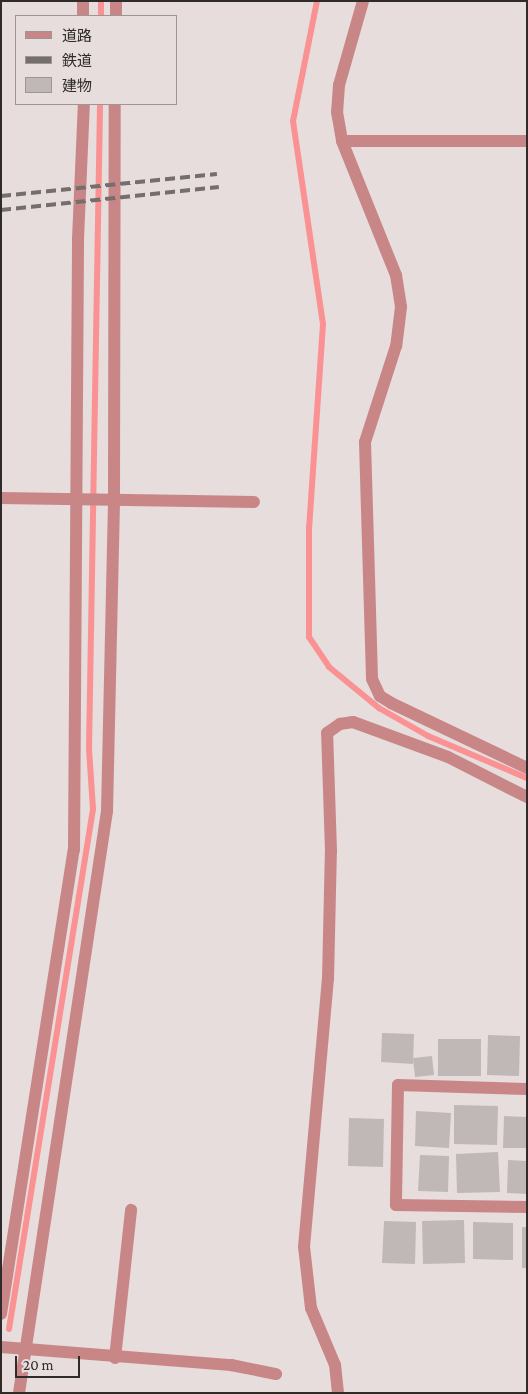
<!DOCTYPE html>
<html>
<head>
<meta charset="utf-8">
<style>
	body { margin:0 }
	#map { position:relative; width:528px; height:1394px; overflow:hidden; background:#e6dddc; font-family:"Crimson Pro","Noto Sans JP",serif }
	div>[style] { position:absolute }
	.stream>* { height:6px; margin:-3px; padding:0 3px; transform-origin:3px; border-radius:3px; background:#fa9294 }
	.building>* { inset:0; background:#c0b8b7 }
	.minor>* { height:12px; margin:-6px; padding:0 6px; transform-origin:6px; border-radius:6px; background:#c98686 }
	.rail>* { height:4px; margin-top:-2px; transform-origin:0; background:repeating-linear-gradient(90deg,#746e6d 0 10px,transparent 0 15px) }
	span { translate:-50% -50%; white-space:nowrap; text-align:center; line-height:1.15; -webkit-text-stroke:5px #e6dddc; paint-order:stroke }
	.frame { position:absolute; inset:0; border:2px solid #2f2b2b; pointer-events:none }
	.legend { position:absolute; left:15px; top:15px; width:162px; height:90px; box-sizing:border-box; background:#e6dddc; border:1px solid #9d9695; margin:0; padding:6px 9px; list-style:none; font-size:15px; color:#2f2b2b }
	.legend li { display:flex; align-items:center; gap:10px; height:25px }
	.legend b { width:25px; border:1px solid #9d9695 }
	.scale { position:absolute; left:15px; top:1356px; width:65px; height:22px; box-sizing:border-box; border:2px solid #2f2b2b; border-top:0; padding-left:6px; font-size:15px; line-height:18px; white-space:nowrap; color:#2f2b2b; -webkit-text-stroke:4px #e6dddc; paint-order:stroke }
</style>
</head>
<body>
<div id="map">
	<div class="stream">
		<div style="left:317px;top:1px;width:122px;rotate:101.3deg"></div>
		<div style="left:293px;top:121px;width:205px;rotate:81.6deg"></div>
		<div style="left:323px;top:324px;width:203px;rotate:93.9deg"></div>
		<div style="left:309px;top:527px;width:110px;rotate:90deg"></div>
		<div style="left:309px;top:637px;width:36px;rotate:56deg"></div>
		<div style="left:329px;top:667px;width:65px;rotate:39.4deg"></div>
		<div style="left:379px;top:708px;width:56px;rotate:29.7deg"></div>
		<div style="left:428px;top:736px;width:108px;rotate:23deg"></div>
		<div style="left:101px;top:16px;width:15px;rotate:-90deg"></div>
		<div style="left:9px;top:1329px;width:527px;rotate:-80.82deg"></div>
		<div style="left:93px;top:809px;width:60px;rotate:-93.8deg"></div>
		<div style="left:89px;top:749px;width:645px;rotate:-89.02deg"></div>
	</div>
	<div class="building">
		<div style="clip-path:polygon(382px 1033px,414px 1034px,413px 1064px,381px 1062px)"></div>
		<div style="clip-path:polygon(488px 1035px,520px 1036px,519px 1076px,487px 1075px)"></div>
		<div style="clip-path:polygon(438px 1039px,481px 1039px,481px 1076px,438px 1076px)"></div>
		<div style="clip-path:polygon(432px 1056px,434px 1075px,415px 1077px,413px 1058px)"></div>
		<div style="clip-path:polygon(454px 1105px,498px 1106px,497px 1145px,454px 1144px)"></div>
		<div style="clip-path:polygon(416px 1111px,451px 1113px,449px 1148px,415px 1146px)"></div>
		<div style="clip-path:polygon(504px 1116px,527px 1117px,527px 1148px,503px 1148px)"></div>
		<div style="clip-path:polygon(349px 1118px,384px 1119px,383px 1167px,348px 1166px)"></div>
		<div style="clip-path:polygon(498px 1152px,500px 1192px,457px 1193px,456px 1154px)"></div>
		<div style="clip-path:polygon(420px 1155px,449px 1156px,448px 1192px,418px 1191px)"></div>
		<div style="clip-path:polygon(508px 1160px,527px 1161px,527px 1194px,507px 1193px)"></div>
		<div style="clip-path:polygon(464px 1220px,465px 1263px,423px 1264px,422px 1221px)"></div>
		<div style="clip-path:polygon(384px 1221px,416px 1222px,415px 1264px,382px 1263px)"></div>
		<div style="clip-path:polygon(473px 1222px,513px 1223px,513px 1260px,473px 1259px)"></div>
		<div style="clip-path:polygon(522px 1227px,527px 1227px,527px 1268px,522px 1268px)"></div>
	</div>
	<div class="minor">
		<div style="left:83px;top:1px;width:15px;rotate:90deg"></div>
		<div style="left:363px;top:1px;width:87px;rotate:105.9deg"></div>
		<div style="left:339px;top:85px;width:27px;rotate:94deg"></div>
		<div style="left:337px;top:112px;width:29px;rotate:80deg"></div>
		<div style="left:342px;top:141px;width:144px;rotate:68.1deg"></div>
		<div style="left:396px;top:275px;width:32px;rotate:81deg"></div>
		<div style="left:401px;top:307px;width:39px;rotate:97deg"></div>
		<div style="left:396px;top:346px;width:101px;rotate:107.9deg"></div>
		<div style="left:365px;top:442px;width:237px;rotate:88.3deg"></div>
		<div style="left:372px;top:679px;width:19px;rotate:65deg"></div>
		<div style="left:380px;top:696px;width:13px;rotate:32deg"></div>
		<div style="left:391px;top:703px;width:151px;rotate:25.5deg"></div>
		<div style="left:116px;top:16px;width:15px;rotate:-90deg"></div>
		<div style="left:342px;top:141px;width:185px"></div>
		<div style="left:1px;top:498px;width:253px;rotate:0.9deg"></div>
		<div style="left:527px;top:1089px;width:129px;rotate:-178.2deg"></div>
		<div style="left:398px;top:1085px;width:120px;rotate:91deg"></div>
		<div style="left:396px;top:1205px;width:131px;rotate:0.9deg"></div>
		<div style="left:1px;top:1314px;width:470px;rotate:-81.1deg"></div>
		<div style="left:74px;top:850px;width:611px;rotate:-89.62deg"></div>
		<div style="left:78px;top:239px;width:135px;rotate:-87.5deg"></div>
		<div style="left:1px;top:1347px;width:231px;rotate:4.5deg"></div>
		<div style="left:231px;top:1365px;width:46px;rotate:11.3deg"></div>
		<div style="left:115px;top:1358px;width:149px;rotate:-83.8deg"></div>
		<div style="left:19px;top:1393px;width:589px;rotate:-81.4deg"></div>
		<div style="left:107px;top:811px;width:311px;rotate:-88.7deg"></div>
		<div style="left:114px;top:500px;width:396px;rotate:-89.9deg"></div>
		<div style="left:338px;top:1393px;width:28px;rotate:-96deg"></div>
		<div style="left:335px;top:1365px;width:62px;rotate:-112.8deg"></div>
		<div style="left:311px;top:1308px;width:61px;rotate:-96.5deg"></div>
		<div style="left:304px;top:1247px;width:269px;rotate:-84.9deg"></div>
		<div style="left:328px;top:979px;width:128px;rotate:-88.7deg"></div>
		<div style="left:331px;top:851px;width:118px;rotate:-91.9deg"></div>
		<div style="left:327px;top:733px;width:16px;rotate:-35deg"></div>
		<div style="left:340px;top:724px;width:13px;rotate:-9deg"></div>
		<div style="left:353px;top:722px;width:101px;rotate:20.2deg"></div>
		<div style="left:448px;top:757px;width:89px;rotate:26.9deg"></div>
	</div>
	<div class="rail">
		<div style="left:1px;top:196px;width:217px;rotate:-5.8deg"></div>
		<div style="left:1px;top:210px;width:219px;rotate:-6deg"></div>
	</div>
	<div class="frame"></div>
	<ul class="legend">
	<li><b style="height:6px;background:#c98686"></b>道路</li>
	<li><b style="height:6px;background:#746e6d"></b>鉄道</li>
	<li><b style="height:14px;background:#c0b8b7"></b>建物</li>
	</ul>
	<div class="scale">20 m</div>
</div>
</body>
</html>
